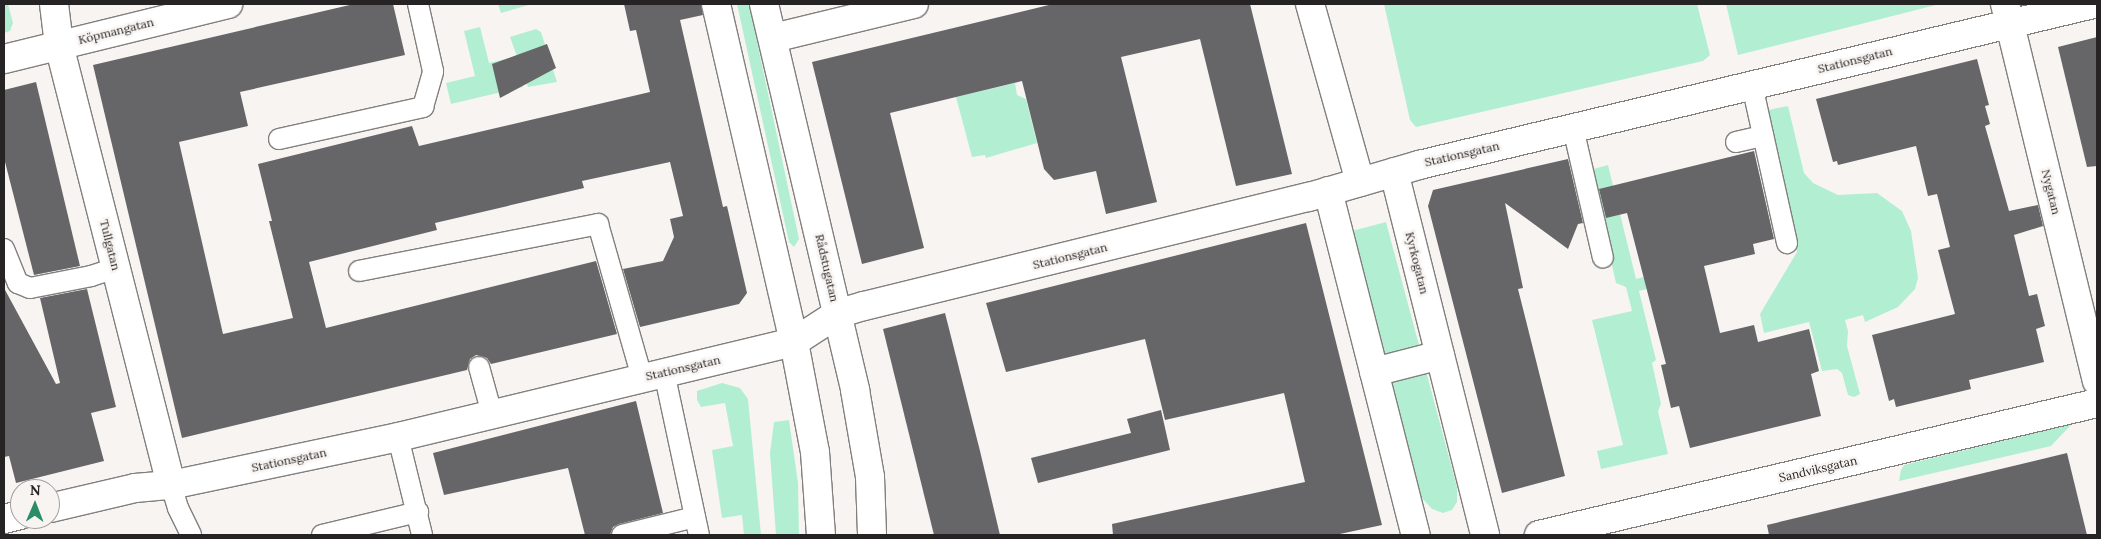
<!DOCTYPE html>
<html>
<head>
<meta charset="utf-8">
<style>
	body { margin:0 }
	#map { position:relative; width:2101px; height:539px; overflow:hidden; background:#f8f4f2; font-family:Lora,serif }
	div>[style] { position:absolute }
	.green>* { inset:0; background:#b2efd2 }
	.building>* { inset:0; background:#666669 }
	.roads { filter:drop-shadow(1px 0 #827f7d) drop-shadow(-1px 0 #827f7d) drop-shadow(0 1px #827f7d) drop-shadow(0 -1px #827f7d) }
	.service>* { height:20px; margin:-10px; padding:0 10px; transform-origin:10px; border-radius:10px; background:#fff }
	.minor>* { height:28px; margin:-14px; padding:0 14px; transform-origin:14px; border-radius:14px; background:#fff }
	.secondary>* { height:28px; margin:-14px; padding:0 14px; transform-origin:14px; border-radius:14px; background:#fff }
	span { translate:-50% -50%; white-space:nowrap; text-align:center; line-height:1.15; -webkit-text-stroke:5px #f8f4f2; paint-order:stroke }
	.street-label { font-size:12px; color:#252323 }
	.frame { position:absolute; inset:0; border:5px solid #252323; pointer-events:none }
	.north { position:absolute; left:10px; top:479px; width:50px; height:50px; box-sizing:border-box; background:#f8f4f2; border:1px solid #a4a09f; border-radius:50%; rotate:1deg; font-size:14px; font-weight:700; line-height:20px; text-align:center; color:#252323 }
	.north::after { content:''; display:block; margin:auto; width:18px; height:22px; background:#2b8d67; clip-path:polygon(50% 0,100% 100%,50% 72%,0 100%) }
</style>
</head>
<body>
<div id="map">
	<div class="green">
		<div style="clip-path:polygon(4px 4px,8px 4px,13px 23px,10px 31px,4px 33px)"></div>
		<div style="clip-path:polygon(498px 4px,532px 4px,501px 13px)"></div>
		<div style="clip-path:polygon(737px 4px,749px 4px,799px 239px,794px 247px,789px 242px)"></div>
		<div style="clip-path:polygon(1384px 4px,1697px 4px,1710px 55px,1703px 61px,1416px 127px,1410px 120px)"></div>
		<div style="clip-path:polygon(1726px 4px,1936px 4px,1936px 5px,1738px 55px)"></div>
		<div style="clip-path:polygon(480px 27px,489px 63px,514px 57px,523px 87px,451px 104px,446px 83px,475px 76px,464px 31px)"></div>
		<div style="clip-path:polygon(536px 29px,541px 32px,557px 82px,528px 87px,510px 37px)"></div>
		<div style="clip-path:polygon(1015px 83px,1017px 95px,1026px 99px,1037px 143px,986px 158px,985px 155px,972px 157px,956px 97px)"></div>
		<div style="clip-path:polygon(1788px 106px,1804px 173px,1813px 183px,1838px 195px,1877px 193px,1902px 211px,1911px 231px,1918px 278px,1915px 289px,1898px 307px,1865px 322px,1863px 315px,1845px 320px,1848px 331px,1847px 346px,1860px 394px,1854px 397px,1848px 395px,1842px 373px,1837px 369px,1822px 371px,1809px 322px,1764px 333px,1760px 314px,1797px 252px,1768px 110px)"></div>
		<div style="clip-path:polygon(1608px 165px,1636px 279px,1667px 271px,1670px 283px,1639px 291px,1656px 360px,1652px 363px,1661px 404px,1658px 411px,1668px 454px,1601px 469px,1597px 451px,1623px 445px,1592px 320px,1632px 311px,1626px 287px,1616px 283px,1590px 170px)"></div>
		<div style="clip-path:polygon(1386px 222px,1457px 487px,1457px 502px,1452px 510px,1443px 513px,1432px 509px,1421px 497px,1352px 231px)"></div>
		<div style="clip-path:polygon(722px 383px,740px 388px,748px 399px,761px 535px,744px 535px,742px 515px,722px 518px,712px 450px,733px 446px,725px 403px,701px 407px,697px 400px,697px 391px)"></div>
		<div style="clip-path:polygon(789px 420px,798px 483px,799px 535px,776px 535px,770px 453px,774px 422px)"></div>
		<div style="clip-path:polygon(2072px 424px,2051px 446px,1899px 481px,1901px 470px,1904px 465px)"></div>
	</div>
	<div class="building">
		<div style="clip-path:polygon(354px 4px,393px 4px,405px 55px,240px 92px,248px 126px,179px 142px,223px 334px,293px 318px,269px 221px,272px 221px,258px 164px,412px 126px,419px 146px,650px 92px,636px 30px,630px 31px,624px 4px,701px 4px,703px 15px,680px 20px,723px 207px,727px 206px,747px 293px,739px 304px,640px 327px,623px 269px,663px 261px,674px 237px,670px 219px,683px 216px,670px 162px,582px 181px,584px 188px,435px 223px,437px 230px,309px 262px,326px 328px,596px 261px,617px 334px,491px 364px,487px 358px,476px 355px,470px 359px,467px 370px,182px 438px,93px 65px)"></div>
		<div style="clip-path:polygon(1053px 4px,1250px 4px,1292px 174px,1236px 186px,1200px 39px,1121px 57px,1157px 202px,1106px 214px,1096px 171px,1054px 180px,1044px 169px,1022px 81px,890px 113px,924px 248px,862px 264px,812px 62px)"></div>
		<div style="clip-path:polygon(2097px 37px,2097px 166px,2087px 167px,2058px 47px)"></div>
		<div style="clip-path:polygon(547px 44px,556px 68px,500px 98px,492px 64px)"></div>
		<div style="clip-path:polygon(1977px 59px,1989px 105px,1985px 106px,1990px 124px,1985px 126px,2009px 211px,2038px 205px,2043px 226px,2014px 235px,2029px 296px,2037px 294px,2045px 326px,2036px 329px,2044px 362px,1969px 380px,1971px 389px,1896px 407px,1894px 399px,1889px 401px,1872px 335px,1955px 314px,1938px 250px,1950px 247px,1937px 194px,1928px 196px,1916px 146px,1838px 165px,1837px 161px,1833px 162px,1816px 99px)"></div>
		<div style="clip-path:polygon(36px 82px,80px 266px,34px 275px,4px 158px,4px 90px)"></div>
		<div style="clip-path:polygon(1754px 151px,1774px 239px,1753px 244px,1755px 254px,1704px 266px,1720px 333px,1754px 325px,1758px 342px,1809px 329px,1819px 371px,1811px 374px,1821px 416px,1690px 448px,1679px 406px,1671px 408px,1661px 365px,1666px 364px,1627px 213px,1606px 218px,1599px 189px)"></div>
		<div style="clip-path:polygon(1568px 159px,1583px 223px,1578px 224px,1568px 249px,1505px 203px,1523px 288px,1518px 289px,1565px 476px,1502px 493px,1428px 206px,1433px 190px)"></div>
		<div style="clip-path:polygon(1306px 223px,1382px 525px,1335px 535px,1113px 535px,1112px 524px,1305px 482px,1284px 393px,1165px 420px,1145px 339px,1006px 372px,986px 303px)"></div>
		<div style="clip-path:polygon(4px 288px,56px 384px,60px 383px,40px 298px,87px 289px,116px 407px,91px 413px,104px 461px,16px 483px,9px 456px,4px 457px)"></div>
		<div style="clip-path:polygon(945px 313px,980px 451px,1000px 535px,934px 535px,883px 329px)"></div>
		<div style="clip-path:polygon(636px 401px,663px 513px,619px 524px,613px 527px,610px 535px,585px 535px,568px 468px,444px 495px,433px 453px)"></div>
		<div style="clip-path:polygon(1161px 410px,1170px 450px,1038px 483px,1031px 458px,1131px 433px,1127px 419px)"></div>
		<div style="clip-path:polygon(2067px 453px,2087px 535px,1769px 535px,1767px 525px)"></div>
	</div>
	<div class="roads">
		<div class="service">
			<div style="left:1752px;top:85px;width:162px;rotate:77.5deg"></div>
			<div style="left:1573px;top:128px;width:133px;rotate:77deg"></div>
			<div style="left:279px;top:139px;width:148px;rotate:-12.5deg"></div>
			<div style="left:423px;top:107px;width:37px;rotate:-74deg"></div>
			<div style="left:433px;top:71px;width:69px;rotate:-102.6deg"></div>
			<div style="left:1736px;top:142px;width:28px;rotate:-13deg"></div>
			<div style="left:4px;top:249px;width:37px;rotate:68deg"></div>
			<div style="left:18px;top:283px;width:13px;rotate:23deg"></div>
			<div style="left:30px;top:288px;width:62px;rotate:-11.1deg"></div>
			<div style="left:91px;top:276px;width:26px;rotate:-18deg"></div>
			<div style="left:359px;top:271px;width:244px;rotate:-11.1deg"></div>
			<div style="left:598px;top:224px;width:159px;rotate:74deg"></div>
			<div style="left:479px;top:367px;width:49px;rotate:74.5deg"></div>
			<div style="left:664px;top:372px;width:167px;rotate:77.9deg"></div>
			<div style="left:398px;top:437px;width:101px;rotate:76.2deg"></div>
			<div style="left:171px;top:485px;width:24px;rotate:73deg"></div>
			<div style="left:178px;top:508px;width:30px;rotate:64deg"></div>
			<div style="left:322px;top:535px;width:99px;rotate:-13.5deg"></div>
			<div style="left:622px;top:535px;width:75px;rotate:-13.9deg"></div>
		</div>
		<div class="minor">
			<div style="left:54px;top:4px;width:41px;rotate:83deg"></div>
			<div style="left:59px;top:45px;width:454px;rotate:75.7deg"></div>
			<div style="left:1310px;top:4px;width:185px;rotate:74.3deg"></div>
			<div style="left:2005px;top:4px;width:388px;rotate:76.3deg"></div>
			<div style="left:773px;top:38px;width:145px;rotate:-13.6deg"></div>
			<div style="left:4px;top:59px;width:231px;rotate:-13.8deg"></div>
			<div style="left:1394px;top:172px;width:374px;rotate:75.9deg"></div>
			<div style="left:1328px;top:191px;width:355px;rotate:75.7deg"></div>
			<div style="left:1374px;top:372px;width:68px;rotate:-14.4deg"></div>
			<div style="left:50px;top:508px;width:87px;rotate:-13.2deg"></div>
			<div style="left:135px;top:488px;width:36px;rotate:-5deg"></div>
			<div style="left:171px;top:485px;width:232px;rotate:-11.9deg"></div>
			<div style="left:398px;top:437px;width:407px;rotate:-13.5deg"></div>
			<div style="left:794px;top:342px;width:51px;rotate:-33.1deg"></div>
			<div style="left:837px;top:314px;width:28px;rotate:-17deg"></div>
			<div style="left:864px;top:306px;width:458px;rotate:-13.8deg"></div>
			<div style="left:1309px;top:197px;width:115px;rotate:-16.2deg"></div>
			<div style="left:1419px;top:165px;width:693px;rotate:-13.43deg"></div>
			<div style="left:4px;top:519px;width:16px;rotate:-14deg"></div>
			<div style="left:1539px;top:535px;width:573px;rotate:-13.31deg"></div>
		</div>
		<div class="secondary">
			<div style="left:716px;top:4px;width:347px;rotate:77deg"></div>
			<div style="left:794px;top:342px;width:112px;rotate:79.2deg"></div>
			<div style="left:815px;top:452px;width:83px;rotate:85.9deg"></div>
			<div style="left:764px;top:4px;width:397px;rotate:76.7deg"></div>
			<div style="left:855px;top:390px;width:88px;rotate:80.2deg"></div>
			<div style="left:870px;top:477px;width:58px;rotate:88deg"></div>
		</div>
	</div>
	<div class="street-label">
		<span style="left:116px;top:31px;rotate:-14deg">Köpmangatan</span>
		<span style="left:1855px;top:60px;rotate:-14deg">Stationsgatan</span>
		<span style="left:1462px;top:154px;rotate:-13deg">Stationsgatan</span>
		<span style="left:2051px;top:192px;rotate:76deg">Nygatan</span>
		<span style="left:110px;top:245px;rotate:76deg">Tullgatan</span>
		<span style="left:1070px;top:256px;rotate:-14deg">Stationsgatan</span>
		<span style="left:1417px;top:263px;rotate:76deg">Kyrkogatan</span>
		<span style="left:827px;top:268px;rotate:77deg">Rådstugatan</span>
		<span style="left:683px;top:368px;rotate:-13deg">Stationsgatan</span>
		<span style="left:289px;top:460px;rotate:-12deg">Stationsgatan</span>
		<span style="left:1818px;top:469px;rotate:-13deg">Sandviksgatan</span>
	</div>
	<div class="frame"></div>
	<div class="north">N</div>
</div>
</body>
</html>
